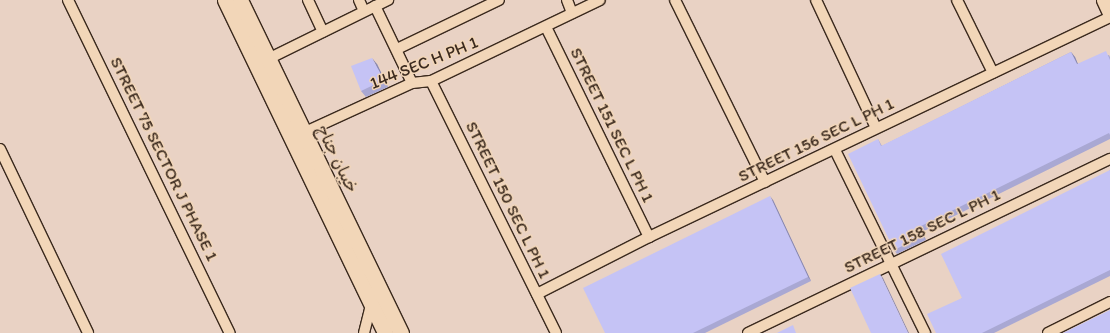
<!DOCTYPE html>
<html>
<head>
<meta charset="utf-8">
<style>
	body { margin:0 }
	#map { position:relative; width:1110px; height:333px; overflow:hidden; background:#e9d2c4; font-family:Itim,"Playpen Sans Arabic",sans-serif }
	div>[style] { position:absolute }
	.roads { filter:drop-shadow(1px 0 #3b2a1e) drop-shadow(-1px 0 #3b2a1e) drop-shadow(0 1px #3b2a1e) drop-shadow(0 -1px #3b2a1e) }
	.minor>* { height:10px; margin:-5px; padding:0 5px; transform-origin:5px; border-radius:5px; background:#f2d6b8 }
	.tertiary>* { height:13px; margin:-6.5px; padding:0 6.5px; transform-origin:6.5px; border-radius:6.5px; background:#f2d6b8 }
	.secondary>* { height:15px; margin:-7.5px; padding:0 7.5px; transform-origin:7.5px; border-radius:7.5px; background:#f2d6b8 }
	.wall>* { inset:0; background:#a9a8d3 }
	.shaded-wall>* { inset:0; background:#8a88ac }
	.building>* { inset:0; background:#c5c3f5 }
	span { translate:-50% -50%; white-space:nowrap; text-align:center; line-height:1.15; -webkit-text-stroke:3px #f2d6b8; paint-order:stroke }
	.street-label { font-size:17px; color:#3b2a1e }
</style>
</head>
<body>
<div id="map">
	<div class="roads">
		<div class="minor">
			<div style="left:68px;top:0;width:370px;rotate:64.1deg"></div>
			<div style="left:308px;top:0;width:35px;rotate:65deg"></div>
			<div style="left:359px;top:0;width:12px;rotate:66deg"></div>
			<div style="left:567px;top:0;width:14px;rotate:69deg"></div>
			<div style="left:675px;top:0;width:203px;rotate:63.7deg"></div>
			<div style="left:816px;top:0;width:141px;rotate:64.9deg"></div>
			<div style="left:957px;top:0;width:81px;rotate:63.7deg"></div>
			<div style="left:375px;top:6px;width:85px;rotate:64.3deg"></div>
			<div style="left:546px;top:27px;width:234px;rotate:63.9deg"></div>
			<div style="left:397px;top:49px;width:113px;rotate:-25.7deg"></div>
			<div style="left:268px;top:59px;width:134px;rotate:-26.2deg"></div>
			<div style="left:431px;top:81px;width:281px;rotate:63.6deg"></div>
			<div style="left:303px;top:133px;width:120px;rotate:-24.6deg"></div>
			<div style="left:412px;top:83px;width:19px;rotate:-6deg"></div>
			<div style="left:431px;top:81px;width:187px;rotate:-25.6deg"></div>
			<div style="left:0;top:149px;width:204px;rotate:64.4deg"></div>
			<div style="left:835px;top:150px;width:204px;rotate:63.8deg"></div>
			<div style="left:537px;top:294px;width:126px;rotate:-27deg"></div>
			<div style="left:649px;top:237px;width:511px;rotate:-25.51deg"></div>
			<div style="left:364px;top:333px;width:30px;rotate:-76deg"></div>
			<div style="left:748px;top:333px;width:402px;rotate:-25.7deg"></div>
			<div style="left:1048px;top:333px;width:69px;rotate:-26.6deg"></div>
		</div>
		<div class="tertiary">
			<div style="left:1103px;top:0;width:17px;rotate:65deg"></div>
		</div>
		<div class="secondary">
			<div style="left:225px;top:0;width:369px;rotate:64.3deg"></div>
			<div style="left:240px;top:0;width:370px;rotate:64.2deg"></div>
		</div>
	</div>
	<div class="wall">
		<div style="clip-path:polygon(1071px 52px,1075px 57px,1078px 64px,1109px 55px,1110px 57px,1110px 139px,922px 232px,926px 240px,897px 254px,894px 250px,878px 139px,882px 146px)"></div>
		<div style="clip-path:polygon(377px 64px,388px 87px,366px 97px,361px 91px)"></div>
		<div style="clip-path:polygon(1110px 170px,1110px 276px,994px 333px,936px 333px,962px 298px)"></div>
		<div style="clip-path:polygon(773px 200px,811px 281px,705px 333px,605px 333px)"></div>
	</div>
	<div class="shaded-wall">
		<div style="clip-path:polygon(1071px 52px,1075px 57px,1080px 69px,1077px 64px)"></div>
		<div style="clip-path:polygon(372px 58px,377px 64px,388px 87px,384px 80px)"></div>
		<div style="clip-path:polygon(770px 196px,773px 200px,811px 281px,808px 277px)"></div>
		<div style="clip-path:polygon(919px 227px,922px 232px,926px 240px,923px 236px)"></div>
		<div style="clip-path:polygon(880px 274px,883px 278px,909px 333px,908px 333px)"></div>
	</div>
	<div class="building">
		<div style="clip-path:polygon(1106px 51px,1110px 60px,1110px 135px,1109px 133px,919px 227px,923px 236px,894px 250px,848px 154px,878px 139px,881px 146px,1071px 52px,1077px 64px)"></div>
		<div style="clip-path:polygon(372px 58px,384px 80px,361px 91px,351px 66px)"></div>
		<div style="clip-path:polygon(1110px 170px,1110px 270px,982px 333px,936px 333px,927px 314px,962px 298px,941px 254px)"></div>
		<div style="clip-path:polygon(770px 196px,808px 277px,693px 333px,605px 333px,583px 288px)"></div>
		<div style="clip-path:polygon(880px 274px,908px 333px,871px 333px,850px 288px)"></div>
		<div style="clip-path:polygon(1110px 310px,1110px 333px,1063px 333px)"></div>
		<div style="clip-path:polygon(793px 325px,796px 333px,777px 333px)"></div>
	</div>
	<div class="street-label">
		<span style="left:424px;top:63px;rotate:-22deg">144 SEC H PH 1</span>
		<span style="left:612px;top:125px;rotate:64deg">STREET 151 SEC L PH 1</span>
		<span style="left:816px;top:140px;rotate:-26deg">STREET 156 SEC L PH 1</span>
		<span style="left:164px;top:159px;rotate:64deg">STREET 75 SECTOR J PHASE 1</span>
		<span style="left:337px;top:159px;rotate:64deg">خیبان جناح</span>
		<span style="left:508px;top:200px;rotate:64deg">STREET 150 SEC L PH 1</span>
		<span style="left:922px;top:231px;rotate:-26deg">STREET 158 SEC L PH 1</span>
	</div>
</div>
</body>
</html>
